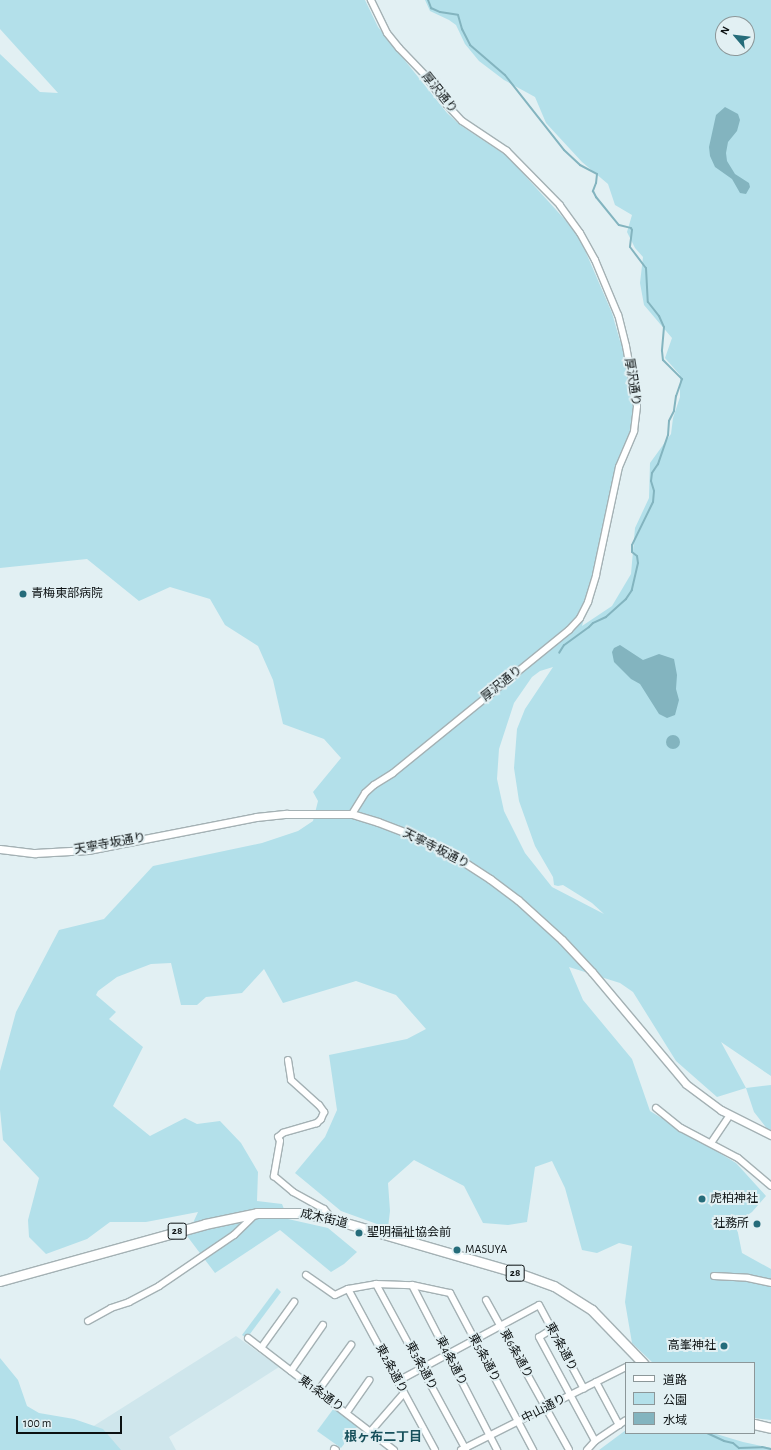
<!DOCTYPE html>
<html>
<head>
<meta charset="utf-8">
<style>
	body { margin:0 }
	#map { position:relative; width:771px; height:1450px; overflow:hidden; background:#e2f0f3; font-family:"Alegreya Sans","Noto Sans JP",sans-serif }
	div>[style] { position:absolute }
	.built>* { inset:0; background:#cfe6ec }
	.green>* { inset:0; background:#b3e0ea }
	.water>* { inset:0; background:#83b4bf }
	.round { border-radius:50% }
	.stream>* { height:2px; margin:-1px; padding:0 1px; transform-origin:1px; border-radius:1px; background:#83b4bf }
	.roads { filter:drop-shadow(1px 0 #a4b1b4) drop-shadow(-1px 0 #a4b1b4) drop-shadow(0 1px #a4b1b4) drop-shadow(0 -1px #a4b1b4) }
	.minor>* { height:6px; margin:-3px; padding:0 3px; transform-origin:3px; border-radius:3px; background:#fff }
	.tertiary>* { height:7px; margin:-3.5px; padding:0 3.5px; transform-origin:3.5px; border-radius:3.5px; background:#fff }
	.primary>* { height:9px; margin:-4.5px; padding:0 4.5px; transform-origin:4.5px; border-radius:4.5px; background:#fff }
	.dots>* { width:11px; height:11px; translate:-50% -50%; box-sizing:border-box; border:2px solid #e2f0f3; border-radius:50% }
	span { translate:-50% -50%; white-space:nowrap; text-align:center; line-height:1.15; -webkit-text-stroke:4px #e2f0f3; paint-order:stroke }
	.shield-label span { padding:1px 3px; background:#e2f0f3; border:1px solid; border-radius:3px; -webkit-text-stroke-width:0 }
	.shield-label { font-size:11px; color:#0c1112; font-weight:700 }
	.street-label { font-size:12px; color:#0c1112 }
	.poi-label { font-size:12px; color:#0c1112 }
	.left { translate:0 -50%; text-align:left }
	.right { translate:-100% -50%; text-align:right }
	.neighbourhood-label { font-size:13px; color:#17505b; font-weight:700 }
	.legend { position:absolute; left:625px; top:1362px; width:130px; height:72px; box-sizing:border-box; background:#e2f0f3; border:1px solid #8c9799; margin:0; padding:5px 7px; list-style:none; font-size:12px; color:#0c1112 }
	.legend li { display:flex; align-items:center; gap:8px; height:20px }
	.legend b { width:20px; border:1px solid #8c9799 }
	.north { position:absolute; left:715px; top:16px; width:40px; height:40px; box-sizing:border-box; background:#e2f0f3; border:1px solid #8c9799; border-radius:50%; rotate:298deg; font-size:11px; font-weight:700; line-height:16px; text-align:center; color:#0c1112 }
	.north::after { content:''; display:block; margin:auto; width:14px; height:18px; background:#256c7a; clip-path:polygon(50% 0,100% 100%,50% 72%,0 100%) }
	.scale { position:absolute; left:16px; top:1416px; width:106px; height:18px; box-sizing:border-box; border:2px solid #0c1112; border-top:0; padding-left:5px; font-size:12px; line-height:14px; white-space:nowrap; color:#0c1112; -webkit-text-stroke:3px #e2f0f3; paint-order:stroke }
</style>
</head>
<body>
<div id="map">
	<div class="built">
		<div style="clip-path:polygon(236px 1336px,279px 1367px,169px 1437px,176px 1450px,110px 1450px,92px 1427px)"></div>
	</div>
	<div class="green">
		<div style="clip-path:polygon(evenodd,0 0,365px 0,378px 27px,447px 113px,460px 125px,507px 156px,578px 234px,612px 313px,620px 341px,630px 348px,632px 373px,641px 395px,636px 409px,629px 449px,613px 478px,614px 502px,582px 626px,612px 606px,631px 574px,635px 528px,649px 498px,650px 463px,671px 434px,673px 418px,680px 397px,680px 375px,665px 358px,672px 338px,644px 305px,640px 283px,643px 257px,635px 248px,627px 232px,632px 215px,615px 205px,608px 184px,582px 162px,546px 123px,535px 97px,504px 80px,479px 61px,465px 44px,456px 25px,449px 20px,430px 11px,425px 0,771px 0,771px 1076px,721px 1042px,746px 1088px,771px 1085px,771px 1131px,768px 1130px,754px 1112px,746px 1088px,717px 1097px,676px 1061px,633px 992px,620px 983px,569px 967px,583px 1000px,632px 1059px,650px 1111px,736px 1163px,766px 1196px,752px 1212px,736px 1223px,742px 1253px,771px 1269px,771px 1420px,754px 1418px,754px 1363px,653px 1363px,632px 1343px,625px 1302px,632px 1246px,619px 1243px,597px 1253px,582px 1250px,565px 1188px,552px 1161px,535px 1167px,527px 1222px,508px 1225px,483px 1223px,464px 1186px,414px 1160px,388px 1183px,390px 1211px,388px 1228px,341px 1211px,295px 1173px,325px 1137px,337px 1110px,329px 1055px,407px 1039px,426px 1029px,396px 995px,356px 981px,283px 1003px,264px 969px,242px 993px,206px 997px,197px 1005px,181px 1005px,171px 963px,151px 964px,117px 977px,98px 991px,96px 995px,116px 1012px,109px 1019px,143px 1047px,113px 1106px,150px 1136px,185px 1118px,197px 1124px,220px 1121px,241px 1143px,258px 1172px,257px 1201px,282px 1204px,288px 1219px,328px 1228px,357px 1252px,344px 1264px,331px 1272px,280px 1230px,215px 1273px,187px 1236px,198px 1212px,146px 1222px,110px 1222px,87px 1239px,46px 1254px,29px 1237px,28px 1220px,39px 1178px,3px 1140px,0 1110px,0 1071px,16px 1012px,59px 930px,104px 919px,153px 866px,262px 843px,298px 831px,313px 821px,318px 801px,313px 792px,341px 758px,324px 739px,283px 724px,273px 680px,258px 646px,225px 625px,210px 599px,170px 587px,139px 601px,87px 559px,0 568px,0 54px,40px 92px,58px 93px,0 29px,0 0,723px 24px,747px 24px,747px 48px,723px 48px,723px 24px,0 0,553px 667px,525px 709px,517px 729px,514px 768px,519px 801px,535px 846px,553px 877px,554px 885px,558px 886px,563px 885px,592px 903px,604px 914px,552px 887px,525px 853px,504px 811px,497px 779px,499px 749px,514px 703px,532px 677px,540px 671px,553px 667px)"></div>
		<div style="clip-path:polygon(277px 1288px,281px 1292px,247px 1338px,242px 1335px)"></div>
		<div style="clip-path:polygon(0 1358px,18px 1380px,27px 1406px,39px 1413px,74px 1419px,103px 1429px,121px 1450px,0 1450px)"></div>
		<div style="clip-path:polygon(334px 1408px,358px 1426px,341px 1448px,317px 1431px)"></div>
		<div style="clip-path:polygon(626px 1430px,626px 1433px,713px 1433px,743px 1442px,771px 1448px,771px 1450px,599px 1450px)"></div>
	</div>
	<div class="water">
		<div style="clip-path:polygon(725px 107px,738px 114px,740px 120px,737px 131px,728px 142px,726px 153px,727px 161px,735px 174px,749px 183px,750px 187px,746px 194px,740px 193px,732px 179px,715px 167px,710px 156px,709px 147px,716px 115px)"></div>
		<div style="clip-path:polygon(620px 645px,643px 660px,659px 654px,674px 659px,677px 675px,676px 689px,679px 700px,675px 715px,667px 718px,659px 714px,640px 684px,631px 679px,614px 662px,612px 652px,614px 648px)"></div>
		<div class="round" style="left:666px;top:735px;width:14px;height:14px"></div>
	</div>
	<div class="stream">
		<div style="left:428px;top:0;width:9px;rotate:69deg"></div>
		<div style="left:431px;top:8px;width:10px;rotate:24deg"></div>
		<div style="left:440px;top:12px;width:18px;rotate:9deg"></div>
		<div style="left:458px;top:15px;width:15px;rotate:74deg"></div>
		<div style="left:462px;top:29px;width:18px;rotate:63deg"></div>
		<div style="left:470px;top:45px;width:46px;rotate:40.6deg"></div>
		<div style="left:505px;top:75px;width:95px;rotate:51.8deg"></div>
		<div style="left:564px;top:150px;width:22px;rotate:43deg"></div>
		<div style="left:580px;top:165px;width:19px;rotate:28deg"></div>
		<div style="left:597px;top:174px;width:9px;rotate:96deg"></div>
		<div style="left:596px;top:183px;width:9px;rotate:111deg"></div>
		<div style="left:593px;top:191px;width:7px;rotate:63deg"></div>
		<div style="left:596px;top:197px;width:36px;rotate:51deg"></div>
		<div style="left:619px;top:225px;width:12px;rotate:14deg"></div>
		<div style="left:631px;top:228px;width:2px;rotate:63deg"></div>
		<div style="left:632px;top:230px;width:17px;rotate:97deg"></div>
		<div style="left:630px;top:247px;width:26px;rotate:53deg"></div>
		<div style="left:646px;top:268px;width:34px;rotate:87deg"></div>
		<div style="left:648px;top:302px;width:18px;rotate:52deg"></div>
		<div style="left:659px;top:316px;width:12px;rotate:66deg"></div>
		<div style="left:664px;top:327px;width:24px;rotate:95deg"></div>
		<div style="left:662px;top:351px;width:9px;rotate:84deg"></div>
		<div style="left:663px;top:360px;width:27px;rotate:45deg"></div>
		<div style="left:682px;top:379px;width:18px;rotate:109deg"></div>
		<div style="left:676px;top:396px;width:15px;rotate:98deg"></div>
		<div style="left:674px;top:411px;width:11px;rotate:117deg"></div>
		<div style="left:669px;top:421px;width:14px;rotate:94deg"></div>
		<div style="left:668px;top:435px;width:31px;rotate:109deg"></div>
		<div style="left:658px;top:464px;width:11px;rotate:124deg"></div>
		<div style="left:652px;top:473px;width:8px;rotate:97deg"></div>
		<div style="left:651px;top:481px;width:10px;rotate:73deg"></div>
		<div style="left:654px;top:491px;width:11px;rotate:95deg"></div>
		<div style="left:653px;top:502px;width:48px;rotate:116deg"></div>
		<div style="left:632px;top:545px;width:7px;rotate:90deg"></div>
		<div style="left:632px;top:552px;width:6px;rotate:39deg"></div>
		<div style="left:637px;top:556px;width:7px;rotate:82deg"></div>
		<div style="left:638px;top:563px;width:28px;rotate:103deg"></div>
		<div style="left:632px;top:590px;width:11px;rotate:124deg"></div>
		<div style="left:626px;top:599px;width:27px;rotate:138deg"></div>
		<div style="left:606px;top:617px;width:14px;rotate:155deg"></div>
		<div style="left:593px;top:623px;width:6px;rotate:135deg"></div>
		<div style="left:589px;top:627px;width:31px;rotate:144deg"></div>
		<div style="left:564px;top:645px;width:9px;rotate:122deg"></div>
		<div style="left:707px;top:1433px;width:19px;rotate:25deg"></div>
		<div style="left:724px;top:1441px;width:9px;rotate:13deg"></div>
		<div style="left:733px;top:1443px;width:8px;rotate:40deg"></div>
		<div style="left:739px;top:1448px;width:23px;rotate:-2deg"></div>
		<div style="left:762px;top:1447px;width:9px;rotate:13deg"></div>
	</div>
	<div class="roads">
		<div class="minor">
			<div style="left:352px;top:814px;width:25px;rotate:-58deg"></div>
			<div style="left:365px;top:793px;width:12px;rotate:-42deg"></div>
			<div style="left:374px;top:785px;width:22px;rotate:-32deg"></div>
			<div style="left:393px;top:773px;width:227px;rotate:-39.1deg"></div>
			<div style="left:569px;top:630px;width:16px;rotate:-47deg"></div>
			<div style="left:580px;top:618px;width:18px;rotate:-63deg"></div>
			<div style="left:588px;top:602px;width:28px;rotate:-73deg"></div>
			<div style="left:596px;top:575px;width:110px;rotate:-78deg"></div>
			<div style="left:619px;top:467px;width:39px;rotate:-67deg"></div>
			<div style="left:634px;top:431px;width:25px;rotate:-83deg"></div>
			<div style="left:637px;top:406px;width:61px;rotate:-100.4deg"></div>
			<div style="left:626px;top:346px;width:32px;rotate:-104deg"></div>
			<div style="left:618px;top:315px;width:60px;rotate:-112.7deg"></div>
			<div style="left:595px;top:260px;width:31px;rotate:-119deg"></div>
			<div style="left:580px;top:233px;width:34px;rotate:-126deg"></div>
			<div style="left:560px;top:205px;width:76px;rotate:-134.5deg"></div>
			<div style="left:507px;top:151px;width:54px;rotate:-146.3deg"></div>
			<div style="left:462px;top:121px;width:23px;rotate:-133deg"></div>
			<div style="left:446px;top:104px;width:34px;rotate:-126deg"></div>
			<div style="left:426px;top:76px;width:39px;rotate:-134deg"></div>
			<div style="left:399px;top:48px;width:19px;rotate:-129deg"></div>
			<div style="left:387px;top:33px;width:37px;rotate:-116deg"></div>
			<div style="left:288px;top:1060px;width:20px;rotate:81deg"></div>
			<div style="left:291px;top:1080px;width:38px;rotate:42deg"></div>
			<div style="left:319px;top:1105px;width:9px;rotate:54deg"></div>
			<div style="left:324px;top:1112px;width:8px;rotate:113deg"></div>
			<div style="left:321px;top:1119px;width:6px;rotate:135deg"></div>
			<div style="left:317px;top:1123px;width:35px;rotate:164deg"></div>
			<div style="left:283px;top:1133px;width:6px;rotate:141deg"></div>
			<div style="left:278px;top:1137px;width:4px;rotate:63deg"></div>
			<div style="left:280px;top:1141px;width:36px;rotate:100deg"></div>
			<div style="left:274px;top:1176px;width:25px;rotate:40deg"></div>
			<div style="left:293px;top:1192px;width:35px;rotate:29deg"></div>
			<div style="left:324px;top:1209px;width:13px;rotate:51deg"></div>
			<div style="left:656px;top:1108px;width:32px;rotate:39deg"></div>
			<div style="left:681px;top:1128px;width:64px;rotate:27.8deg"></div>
			<div style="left:738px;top:1158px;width:43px;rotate:40.3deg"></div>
			<div style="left:711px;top:1143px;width:34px;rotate:-56deg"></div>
			<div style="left:306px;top:1275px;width:35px;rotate:35deg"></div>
			<div style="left:335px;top:1295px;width:14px;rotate:-25deg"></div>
			<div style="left:348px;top:1289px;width:28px;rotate:-10deg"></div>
			<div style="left:376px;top:1284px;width:36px;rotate:2deg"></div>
			<div style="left:412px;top:1285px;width:39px;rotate:12deg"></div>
			<div style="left:450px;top:1293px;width:178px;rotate:62.1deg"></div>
			<div style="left:714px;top:1276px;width:34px;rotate:3deg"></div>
			<div style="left:748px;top:1278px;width:24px;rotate:12deg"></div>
			<div style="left:376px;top:1284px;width:189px;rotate:61.5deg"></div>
			<div style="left:412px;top:1285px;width:186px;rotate:62.7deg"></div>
			<div style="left:348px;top:1289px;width:183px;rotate:61.6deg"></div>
			<div style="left:486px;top:1300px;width:171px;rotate:61deg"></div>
			<div style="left:88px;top:1321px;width:26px;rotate:-29deg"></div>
			<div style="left:111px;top:1308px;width:19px;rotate:-18deg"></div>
			<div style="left:129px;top:1302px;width:34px;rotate:-28deg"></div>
			<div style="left:159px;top:1286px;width:91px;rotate:-34.2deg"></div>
			<div style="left:234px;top:1235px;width:30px;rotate:-44deg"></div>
			<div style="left:552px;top:1329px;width:15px;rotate:148deg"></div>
			<div style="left:539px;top:1337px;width:118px;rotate:61.7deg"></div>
			<div style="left:248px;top:1338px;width:184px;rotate:37.5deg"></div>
			<div style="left:261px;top:1348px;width:57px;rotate:-54.3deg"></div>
			<div style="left:291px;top:1371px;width:56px;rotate:-55.2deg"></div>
			<div style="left:398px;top:1381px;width:160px;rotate:-28.3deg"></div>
			<div style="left:539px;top:1305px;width:95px;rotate:61.8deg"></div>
			<div style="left:596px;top:1382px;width:49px;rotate:61.9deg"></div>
			<div style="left:318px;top:1391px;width:57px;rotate:-54.3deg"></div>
			<div style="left:347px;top:1412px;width:39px;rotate:-55deg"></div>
			<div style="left:371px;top:1431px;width:50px;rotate:-49deg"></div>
			<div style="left:334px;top:1449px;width:2px;rotate:27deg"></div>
			<div style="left:461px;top:1450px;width:185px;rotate:-26.7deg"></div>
			<div style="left:587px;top:1450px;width:12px;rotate:-48deg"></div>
			<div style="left:595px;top:1441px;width:37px;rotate:-34deg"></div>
		</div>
		<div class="tertiary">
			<div style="left:0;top:849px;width:35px;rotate:7deg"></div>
			<div style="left:35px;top:853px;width:53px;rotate:-3.2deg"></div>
			<div style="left:88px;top:850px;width:171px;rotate:-11.1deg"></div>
			<div style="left:256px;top:817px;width:31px;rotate:-6deg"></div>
			<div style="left:287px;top:814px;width:65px"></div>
			<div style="left:352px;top:814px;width:27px;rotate:17deg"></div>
			<div style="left:378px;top:822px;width:40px;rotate:21deg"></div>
			<div style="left:415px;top:836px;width:39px;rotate:26deg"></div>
			<div style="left:450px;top:853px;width:48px;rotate:33deg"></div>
			<div style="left:490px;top:879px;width:35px;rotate:37deg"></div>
			<div style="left:518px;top:900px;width:59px;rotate:42.3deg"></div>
			<div style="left:562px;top:940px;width:44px;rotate:46.8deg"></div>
			<div style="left:592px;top:972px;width:146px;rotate:50deg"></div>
			<div style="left:686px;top:1084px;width:44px;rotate:36.6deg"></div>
			<div style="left:721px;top:1110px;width:56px;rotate:26.6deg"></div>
		</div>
		<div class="primary">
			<div style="left:0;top:1281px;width:213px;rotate:-15.5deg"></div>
			<div style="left:205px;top:1224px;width:53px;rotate:-11.9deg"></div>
			<div style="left:257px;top:1213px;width:47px"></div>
			<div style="left:304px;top:1213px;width:29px;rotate:12deg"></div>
			<div style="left:332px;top:1219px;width:194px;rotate:16.2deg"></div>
			<div style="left:518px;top:1273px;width:38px;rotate:20deg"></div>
			<div style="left:554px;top:1286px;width:45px;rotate:32.3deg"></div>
			<div style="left:592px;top:1310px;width:74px;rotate:46.1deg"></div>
			<div style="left:754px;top:1424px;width:17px;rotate:13deg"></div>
		</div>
	</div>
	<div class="dots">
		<div style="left:23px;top:594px;background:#256c7a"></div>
		<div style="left:702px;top:1199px;background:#256c7a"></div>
		<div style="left:757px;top:1224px;background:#256c7a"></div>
		<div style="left:359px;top:1233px;background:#256c7a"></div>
		<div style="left:457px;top:1250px;background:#256c7a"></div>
		<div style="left:724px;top:1346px;background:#256c7a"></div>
	</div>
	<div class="shield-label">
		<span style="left:177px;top:1231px">28</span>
		<span style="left:515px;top:1273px">28</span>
	</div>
	<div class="street-label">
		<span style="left:439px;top:93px;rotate:51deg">厚沢通り</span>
		<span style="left:632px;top:382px;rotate:81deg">厚沢通り</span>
		<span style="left:502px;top:684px;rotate:-39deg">厚沢通り</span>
		<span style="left:110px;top:844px;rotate:-10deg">天寧寺坂通り</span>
		<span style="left:436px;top:849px;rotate:27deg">天寧寺坂通り</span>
		<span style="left:324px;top:1219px;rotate:13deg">成木街道</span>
		<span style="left:561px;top:1347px;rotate:62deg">東7条通り</span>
		<span style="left:516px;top:1354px;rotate:61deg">東6条通り</span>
		<span style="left:484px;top:1358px;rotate:62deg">東5条通り</span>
		<span style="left:451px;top:1361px;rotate:63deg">東4条通り</span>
		<span style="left:421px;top:1366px;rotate:62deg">東3条通り</span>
		<span style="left:391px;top:1369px;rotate:62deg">東2条通り</span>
		<span style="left:321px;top:1394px;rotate:36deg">東1条通り</span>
		<span style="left:544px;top:1409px;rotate:-27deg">中山通り</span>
	</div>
	<div class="poi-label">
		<span class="left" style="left:31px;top:594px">青梅東部病院</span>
		<span class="left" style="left:710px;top:1199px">虎柏神社</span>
		<span class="right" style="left:749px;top:1224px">社務所</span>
		<span class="left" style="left:367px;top:1233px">聖明福祉協会前</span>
		<span class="left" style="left:465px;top:1250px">MASUYA</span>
		<span class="right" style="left:716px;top:1346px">高峯神社</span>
	</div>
	<div class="neighbourhood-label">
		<span style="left:383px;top:1438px">根ヶ布二丁目</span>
	</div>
	<ul class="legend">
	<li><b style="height:5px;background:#fff"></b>道路</li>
	<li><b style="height:11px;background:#b3e0ea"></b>公園</li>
	<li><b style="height:11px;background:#83b4bf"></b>水域</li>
	</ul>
	<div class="north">N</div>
	<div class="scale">100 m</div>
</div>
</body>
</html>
